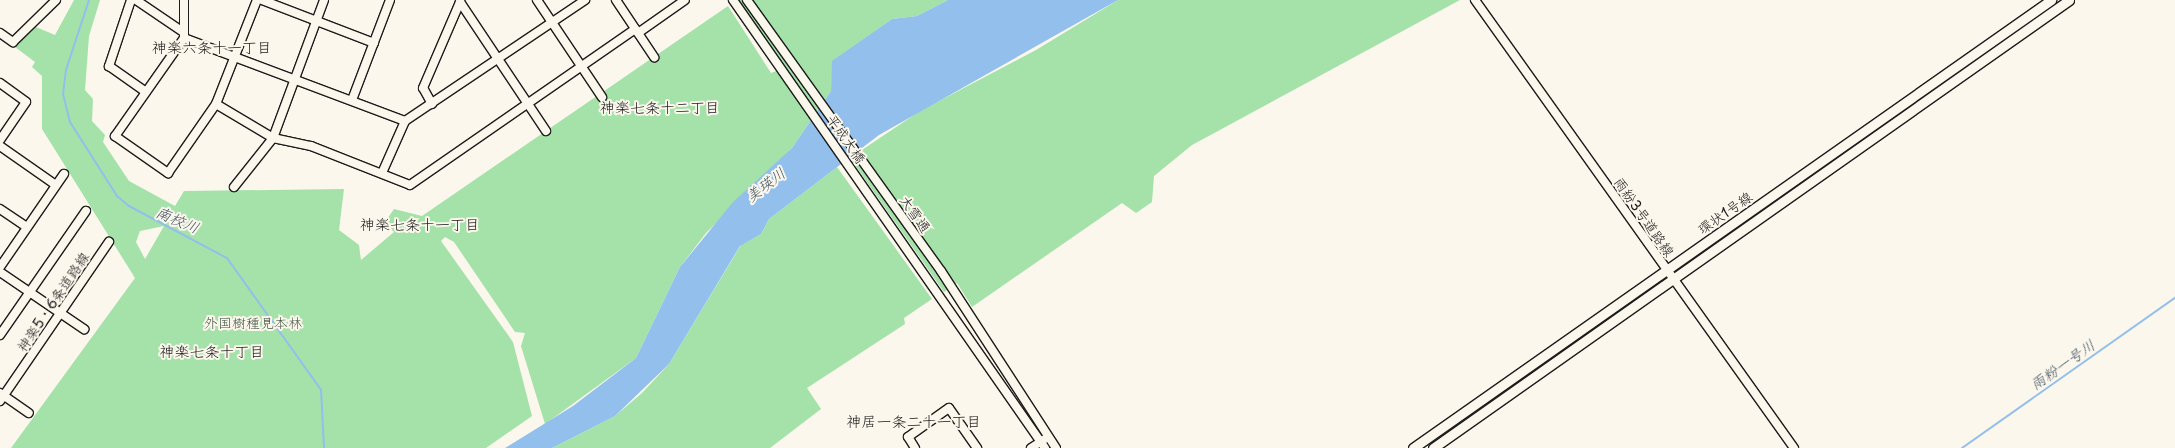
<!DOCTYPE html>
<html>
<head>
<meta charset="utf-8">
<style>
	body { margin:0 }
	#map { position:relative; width:2175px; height:448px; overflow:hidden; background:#fbf7ec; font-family:"Playpen Sans","Klee One",sans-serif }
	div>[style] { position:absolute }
	.green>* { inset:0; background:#a4e2aa }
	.water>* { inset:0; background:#92bfec }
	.stream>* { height:2px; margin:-1px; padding:0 1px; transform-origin:1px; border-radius:1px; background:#92bfec }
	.roads { filter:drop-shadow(1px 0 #1c1c1c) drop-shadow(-1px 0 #1c1c1c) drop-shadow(0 1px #1c1c1c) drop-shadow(0 -1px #1c1c1c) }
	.minor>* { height:8px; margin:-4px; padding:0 4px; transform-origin:4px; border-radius:4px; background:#fbf7ec }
	.major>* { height:9px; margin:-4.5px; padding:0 4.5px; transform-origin:4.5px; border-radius:4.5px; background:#fbf7ec }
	span { translate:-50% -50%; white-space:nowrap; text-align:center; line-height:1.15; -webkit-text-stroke:4px #fbf7ec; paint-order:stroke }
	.street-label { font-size:14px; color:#1c1c1c }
	.park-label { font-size:14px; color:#455747 }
	.neighbourhood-label { font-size:15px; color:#1c1c1c }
	.water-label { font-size:15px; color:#455565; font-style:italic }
</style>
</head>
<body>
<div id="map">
	<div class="green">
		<div style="clip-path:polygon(evenodd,74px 0,100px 0,89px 36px,85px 90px,93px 99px,92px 121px,105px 135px,103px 142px,129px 181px,175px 206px,184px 191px,344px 189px,339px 230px,359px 245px,361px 260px,394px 232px,385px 222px,394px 209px,422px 216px,728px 6px,771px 73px,784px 68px,738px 0,948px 0,917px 16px,892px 19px,833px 61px,831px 91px,792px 148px,706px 233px,680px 267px,636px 358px,545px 424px,521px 346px,525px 333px,515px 332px,454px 242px,445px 237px,441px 241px,513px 342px,532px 416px,486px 448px,11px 448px,135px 278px,42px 129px,42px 76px,32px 67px,35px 62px,11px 44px,36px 27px,55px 35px,74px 0,164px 226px,145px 259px,136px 242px,140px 231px,164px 226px)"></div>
		<div style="clip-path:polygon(1118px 0,1460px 0,1192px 145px,1154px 176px,1152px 202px,1136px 213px,1122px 203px,972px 307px,957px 283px,944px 292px,850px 158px,920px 111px,1036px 50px)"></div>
		<div style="clip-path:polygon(837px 167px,932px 299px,904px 318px,905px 324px,807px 388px,821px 409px,770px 448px,552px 448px,615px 416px,642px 393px,669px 364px,741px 245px,761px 234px,769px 219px)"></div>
	</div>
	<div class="water">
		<div style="clip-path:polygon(948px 0,1118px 0,879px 135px,769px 219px,761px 234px,740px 246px,669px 364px,615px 416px,552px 448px,505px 448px,573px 406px,636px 358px,680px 267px,733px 202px,792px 148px,831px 91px,832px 61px,892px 19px,917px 16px)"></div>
	</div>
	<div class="stream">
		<div style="left:89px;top:0;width:74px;rotate:108.2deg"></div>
		<div style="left:66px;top:70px;width:24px;rotate:97deg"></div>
		<div style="left:63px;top:94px;width:29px;rotate:76deg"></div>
		<div style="left:70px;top:122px;width:88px;rotate:57.6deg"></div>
		<div style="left:117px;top:196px;width:16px;rotate:40deg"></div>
		<div style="left:129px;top:206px;width:111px;rotate:28deg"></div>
		<div style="left:227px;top:258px;width:162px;rotate:54.5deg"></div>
		<div style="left:321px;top:390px;width:58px;rotate:87deg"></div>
		<div style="left:1962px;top:448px;width:261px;rotate:-35.2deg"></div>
	</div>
	<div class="roads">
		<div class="minor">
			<div style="left:131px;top:0;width:70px;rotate:108.4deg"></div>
			<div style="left:109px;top:66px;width:45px;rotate:35.1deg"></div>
			<div style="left:136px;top:0;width:57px;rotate:34.2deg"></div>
			<div style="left:184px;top:0;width:38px;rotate:90deg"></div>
			<div style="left:184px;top:38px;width:120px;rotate:125.1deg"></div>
			<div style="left:115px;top:136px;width:65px;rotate:34.9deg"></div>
			<div style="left:168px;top:173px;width:84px;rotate:-55.2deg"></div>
			<div style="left:216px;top:104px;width:112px;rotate:-68.5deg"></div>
			<div style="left:262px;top:0;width:120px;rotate:21deg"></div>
			<div style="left:537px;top:0;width:117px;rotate:56.2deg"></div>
			<div style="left:616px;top:0;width:69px;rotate:56.3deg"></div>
			<div style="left:733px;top:0;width:546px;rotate:55.15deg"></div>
			<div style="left:747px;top:0;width:333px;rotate:54.4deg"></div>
			<div style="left:941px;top:271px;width:211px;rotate:57deg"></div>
			<div style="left:1475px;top:0;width:550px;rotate:54.55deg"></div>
			<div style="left:460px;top:2px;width:155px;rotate:56.3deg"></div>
			<div style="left:0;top:33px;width:16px;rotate:35deg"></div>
			<div style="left:13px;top:42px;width:60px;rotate:-44.3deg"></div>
			<div style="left:638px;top:33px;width:57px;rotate:-35.1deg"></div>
			<div style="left:184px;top:38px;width:236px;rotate:20.6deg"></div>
			<div style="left:0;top:83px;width:32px;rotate:36deg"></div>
			<div style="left:26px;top:102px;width:46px;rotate:124.4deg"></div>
			<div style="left:352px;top:100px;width:107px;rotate:-69.2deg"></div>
			<div style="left:216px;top:104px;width:66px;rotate:30.8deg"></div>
			<div style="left:273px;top:138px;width:39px;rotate:12deg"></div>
			<div style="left:311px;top:146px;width:106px;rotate:21.5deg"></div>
			<div style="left:410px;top:185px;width:274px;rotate:-34.7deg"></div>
			<div style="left:432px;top:104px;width:18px;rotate:-119deg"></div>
			<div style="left:423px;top:88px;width:94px;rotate:-66.7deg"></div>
			<div style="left:0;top:146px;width:68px;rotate:34.9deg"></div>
			<div style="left:382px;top:173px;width:57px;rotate:-66.1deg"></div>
			<div style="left:405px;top:121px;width:217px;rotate:-33.9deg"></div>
			<div style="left:234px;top:187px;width:63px;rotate:-51.5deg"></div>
			<div style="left:273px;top:138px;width:147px;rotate:-69.7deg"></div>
			<div style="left:0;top:209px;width:32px;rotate:34deg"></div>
			<div style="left:0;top:267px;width:113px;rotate:-55.5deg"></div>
			<div style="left:0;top:272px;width:102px;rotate:34.2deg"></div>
			<div style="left:0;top:335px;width:151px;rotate:-55.3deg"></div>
			<div style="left:0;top:393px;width:35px;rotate:35deg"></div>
			<div style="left:0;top:401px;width:193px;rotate:-55.6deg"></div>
			<div style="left:915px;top:448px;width:13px;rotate:-122deg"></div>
			<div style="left:908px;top:437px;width:50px;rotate:-35.3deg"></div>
			<div style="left:949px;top:408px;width:49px;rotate:55deg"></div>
			<div style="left:1031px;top:448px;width:17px;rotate:-33deg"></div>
		</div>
		<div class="major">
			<div style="left:1413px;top:448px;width:780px;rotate:-35.08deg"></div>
			<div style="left:1433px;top:448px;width:778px;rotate:-35.16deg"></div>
		</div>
	</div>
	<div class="street-label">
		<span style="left:846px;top:139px;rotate:55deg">平成大橋</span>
		<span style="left:1725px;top:213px;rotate:-35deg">環状1号線</span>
		<span style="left:915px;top:214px;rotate:55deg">大雪通</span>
		<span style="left:1644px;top:217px;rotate:55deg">雨紛3号道路線</span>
		<span style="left:53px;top:302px;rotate:-56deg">神楽5・6条道路線</span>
	</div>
	<div class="park-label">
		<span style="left:253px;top:323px">外国樹種見本林</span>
	</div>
	<div class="neighbourhood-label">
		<span style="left:212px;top:47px">神楽六条十一丁目</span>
		<span style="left:660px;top:107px">神楽七条十二丁目</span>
		<span style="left:420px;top:224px">神楽七条十一丁目</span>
		<span style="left:212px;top:351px">神楽七条十丁目</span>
		<span style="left:914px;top:421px">神居一条二十一丁目</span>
	</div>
	<div class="water-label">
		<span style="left:765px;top:184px;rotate:-37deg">美瑛川</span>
		<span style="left:178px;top:219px;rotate:23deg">南校川</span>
		<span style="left:2062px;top:364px;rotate:-35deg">雨粉一号川</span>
	</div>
</div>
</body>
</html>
